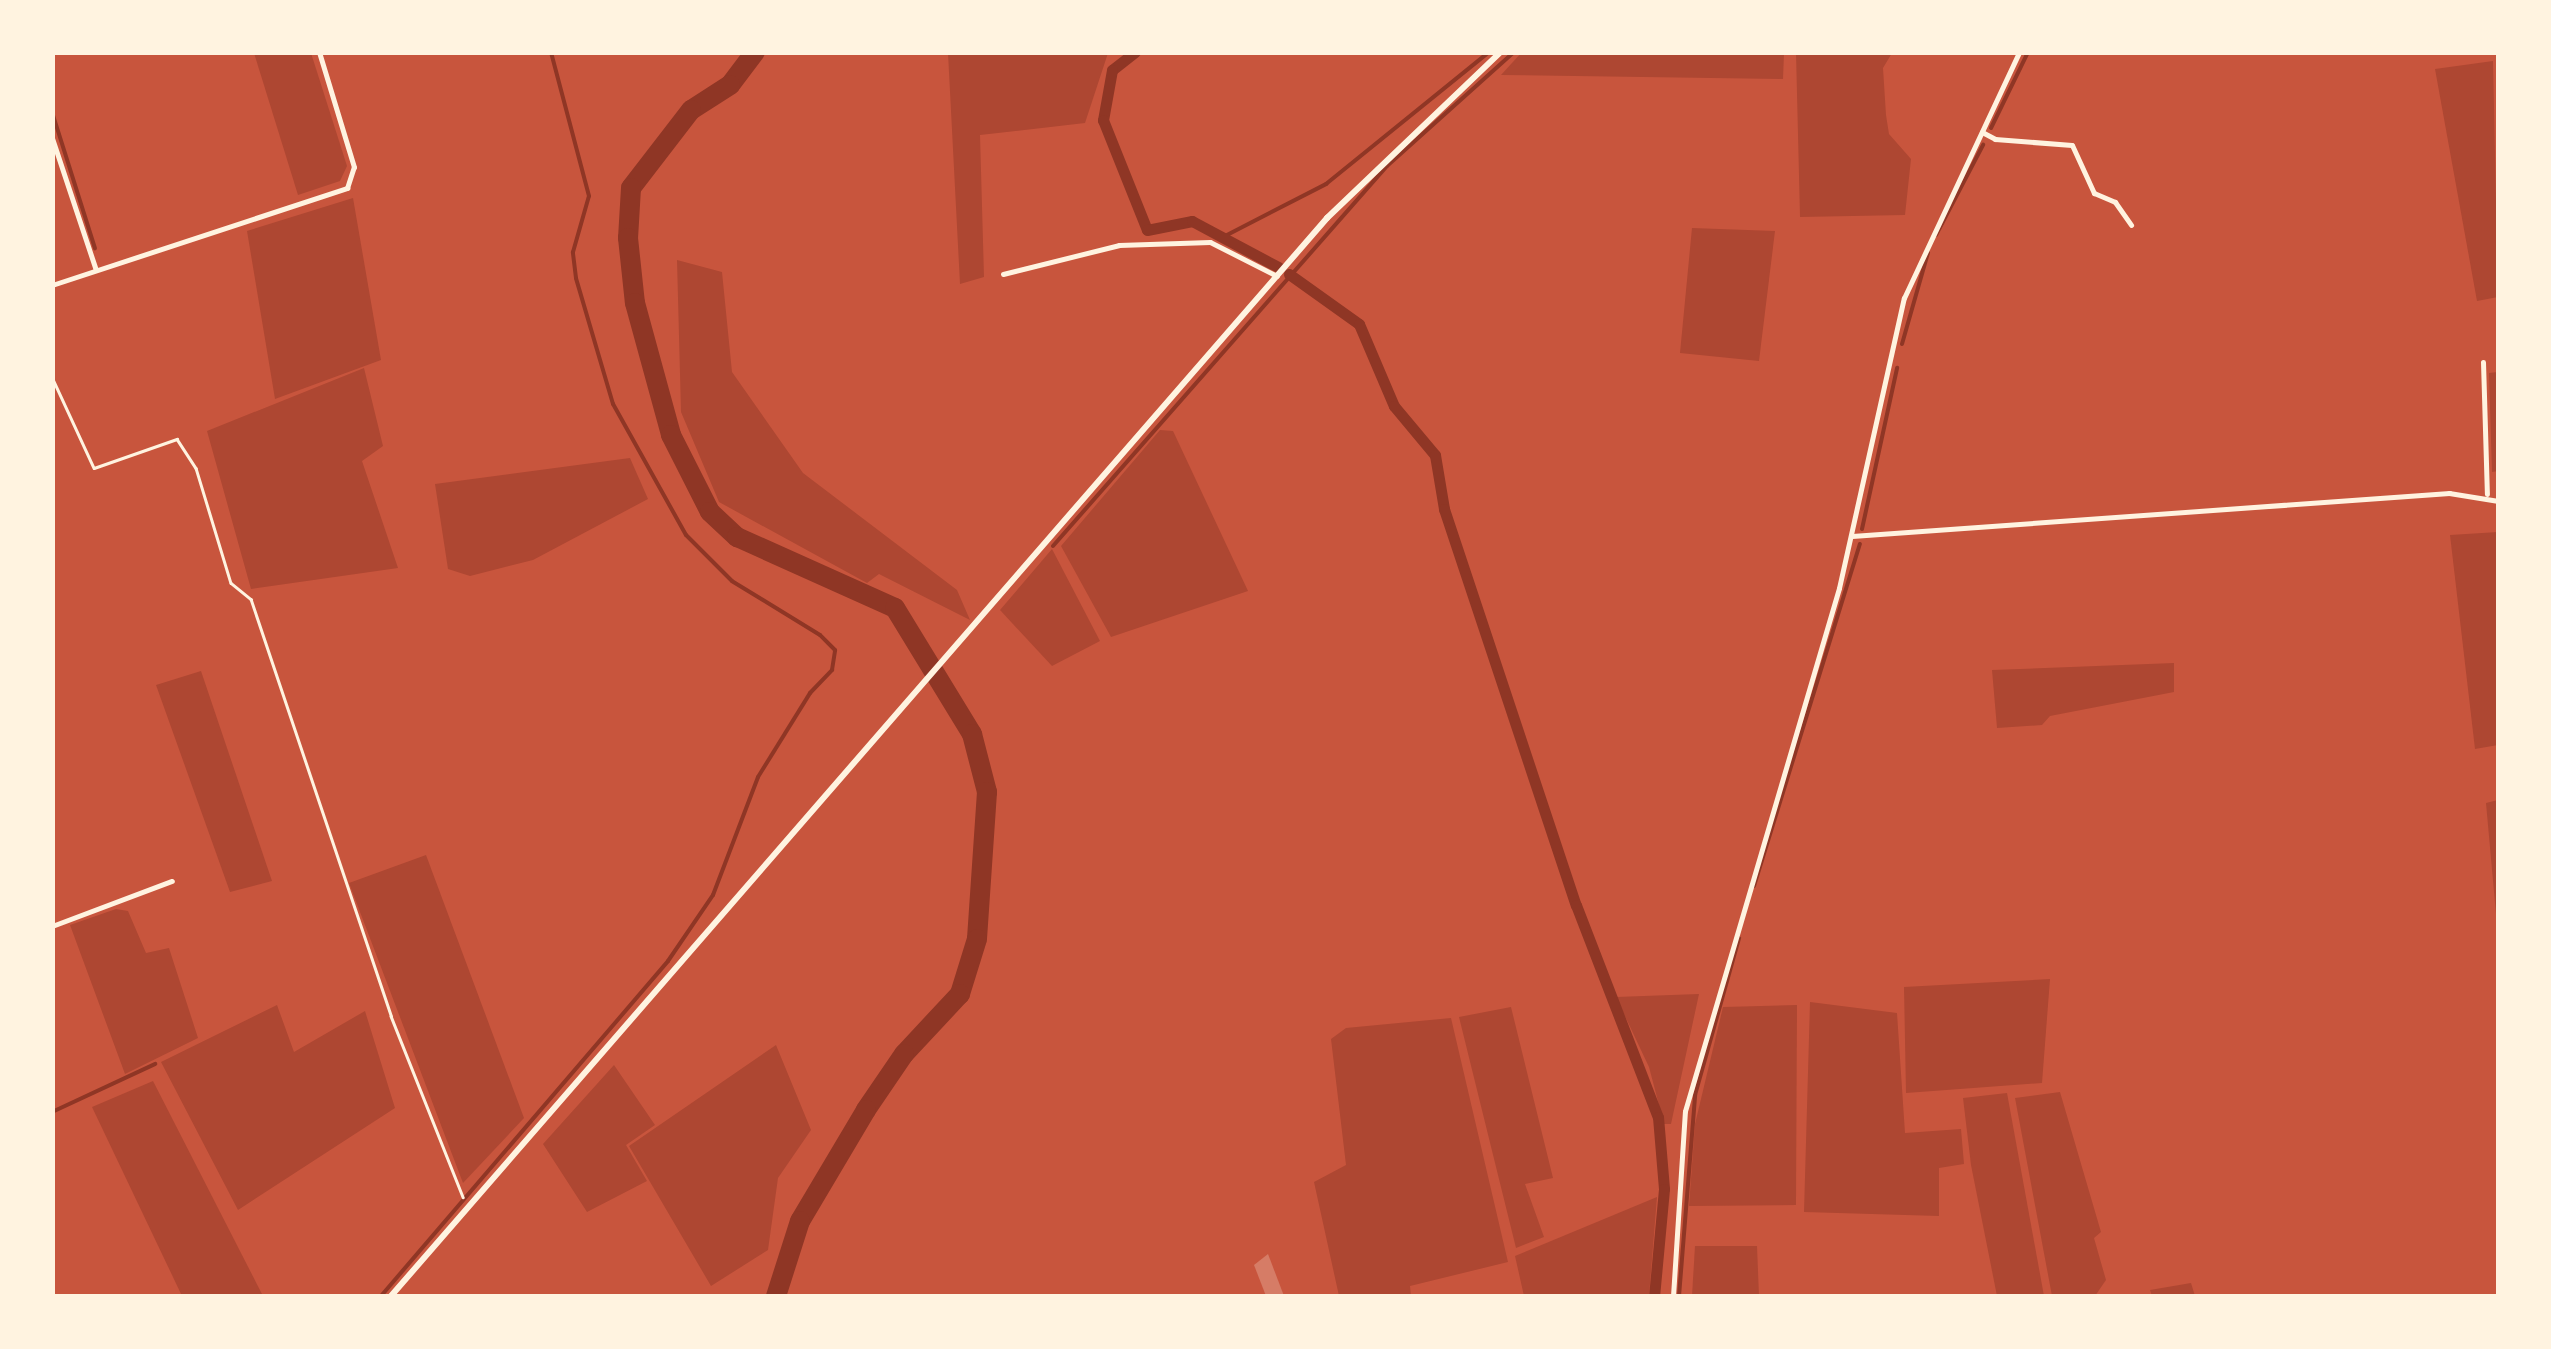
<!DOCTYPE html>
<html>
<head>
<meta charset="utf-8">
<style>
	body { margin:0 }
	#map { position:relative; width:2551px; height:1349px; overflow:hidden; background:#c8553d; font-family:Rubik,sans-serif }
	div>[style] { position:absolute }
	.green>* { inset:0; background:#ae4732 }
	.stream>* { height:4px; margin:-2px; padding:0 2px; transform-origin:2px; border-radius:2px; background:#8f3625 }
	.canal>* { height:11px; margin:-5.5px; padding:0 5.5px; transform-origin:5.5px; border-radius:5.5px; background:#8f3625 }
	.river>* { height:20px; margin:-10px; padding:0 10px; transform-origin:10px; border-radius:10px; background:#8f3625 }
	.building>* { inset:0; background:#d67c66 }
	.path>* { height:2.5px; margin:-1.25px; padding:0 1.25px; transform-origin:1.25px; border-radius:1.25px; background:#fff3e0 }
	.minor>* { height:5px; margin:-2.5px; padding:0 2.5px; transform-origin:2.5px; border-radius:2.5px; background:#fff3e0 }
	.tertiary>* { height:6px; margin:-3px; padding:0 3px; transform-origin:3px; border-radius:3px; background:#fff3e0 }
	span { translate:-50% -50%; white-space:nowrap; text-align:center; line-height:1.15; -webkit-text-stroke:9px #fff3e0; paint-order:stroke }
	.frame { position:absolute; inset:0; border:55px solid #fff3e0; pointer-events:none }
</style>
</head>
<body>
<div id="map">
	<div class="green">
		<div style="clip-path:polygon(1522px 52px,1784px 53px,1783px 79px,1501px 75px)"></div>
		<div style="clip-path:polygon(254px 53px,311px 53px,347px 166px,340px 181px,298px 195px)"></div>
		<div style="clip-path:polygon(948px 53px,1108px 53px,1085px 123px,980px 135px,984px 277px,960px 284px)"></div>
		<div style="clip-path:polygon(1796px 53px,1892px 53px,1883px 68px,1886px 115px,1889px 134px,1911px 159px,1905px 215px,1800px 217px)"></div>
		<div style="clip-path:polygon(2493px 61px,2498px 297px,2477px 301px,2435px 69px)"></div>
		<div style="clip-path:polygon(353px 198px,381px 360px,275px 399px,247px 231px)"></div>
		<div style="clip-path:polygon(1692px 228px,1775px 231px,1759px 361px,1680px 353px)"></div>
		<div style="clip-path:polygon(677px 260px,722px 272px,732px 372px,803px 473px,957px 590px,970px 620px,879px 574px,867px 583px,719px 502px,681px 412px)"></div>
		<div style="clip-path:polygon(364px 368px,383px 446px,362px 461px,398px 568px,251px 589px,207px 431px)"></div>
		<div style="clip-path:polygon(2498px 372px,2498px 471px,2492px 472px,2489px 373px)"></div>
		<div style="clip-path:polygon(1160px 430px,1173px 431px,1248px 591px,1111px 637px,1061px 546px)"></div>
		<div style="clip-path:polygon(630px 458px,648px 499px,533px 560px,470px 576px,448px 569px,435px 484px)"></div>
		<div style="clip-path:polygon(2498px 532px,2498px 745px,2475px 749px,2450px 535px)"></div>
		<div style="clip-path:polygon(1052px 549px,1100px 641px,1052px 666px,1000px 610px)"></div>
		<div style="clip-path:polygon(2174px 663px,2174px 692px,2050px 716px,2042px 725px,1997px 728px,1992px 670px)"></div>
		<div style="clip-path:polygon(201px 671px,272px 881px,230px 892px,156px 685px)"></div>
		<div style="clip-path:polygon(2498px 800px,2498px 936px,2486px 803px)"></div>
		<div style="clip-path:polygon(426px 855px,524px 1118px,463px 1183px,349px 883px)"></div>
		<div style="clip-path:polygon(116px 909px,128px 911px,146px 953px,169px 948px,198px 1038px,125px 1074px,70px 925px)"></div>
		<div style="clip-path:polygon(2050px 979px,2042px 1083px,1906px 1093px,1904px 987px)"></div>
		<div style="clip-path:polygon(1699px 994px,1671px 1124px,1664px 1124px,1649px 1067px,1616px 997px)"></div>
		<div style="clip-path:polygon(1810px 1002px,1897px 1013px,1905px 1133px,1961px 1129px,1964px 1164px,1939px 1168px,1939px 1216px,1804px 1212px)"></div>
		<div style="clip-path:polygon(277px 1005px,294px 1052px,365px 1011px,395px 1108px,238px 1210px,161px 1062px)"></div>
		<div style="clip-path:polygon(1797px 1005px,1796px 1205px,1689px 1206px,1695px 1124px,1723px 1007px)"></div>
		<div style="clip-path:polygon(1511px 1007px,1553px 1178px,1525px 1184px,1544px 1237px,1516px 1248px,1459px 1017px)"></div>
		<div style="clip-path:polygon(1451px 1018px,1508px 1262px,1410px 1286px,1411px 1296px,1339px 1296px,1314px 1182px,1346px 1165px,1331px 1039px,1346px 1028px)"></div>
		<div style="clip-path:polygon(776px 1045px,811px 1130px,778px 1178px,768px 1250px,711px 1286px,629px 1146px)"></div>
		<div style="clip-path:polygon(614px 1065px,655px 1125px,626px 1145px,647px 1181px,587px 1212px,543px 1144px)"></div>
		<div style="clip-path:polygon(153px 1081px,263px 1296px,182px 1296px,92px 1107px)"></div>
		<div style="clip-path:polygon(2060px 1092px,2101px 1232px,2094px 1238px,2106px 1280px,2095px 1296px,2052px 1296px,2015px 1098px)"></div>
		<div style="clip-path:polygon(2007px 1093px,2044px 1296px,1997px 1296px,1971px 1165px,1963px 1098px)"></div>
		<div style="clip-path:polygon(1657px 1197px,1649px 1296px,1524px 1296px,1515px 1256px)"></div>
		<div style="clip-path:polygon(1695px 1246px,1757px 1246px,1759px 1296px,1692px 1296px)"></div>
		<div style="clip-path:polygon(2191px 1283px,2195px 1296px,2152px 1296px,2150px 1290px)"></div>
	</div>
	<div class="stream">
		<div style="left:52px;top:112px;width:143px;rotate:72.5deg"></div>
		<div style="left:1991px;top:128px;width:85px;rotate:-64deg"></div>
		<div style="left:1936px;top:235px;width:102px;rotate:-62.4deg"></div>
		<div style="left:1225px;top:236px;width:114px;rotate:-27.2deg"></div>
		<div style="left:1326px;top:184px;width:210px;rotate:-39deg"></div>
		<div style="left:1902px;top:344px;width:95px;rotate:-74.1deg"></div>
		<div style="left:1862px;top:529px;width:165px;rotate:-77.7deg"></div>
		<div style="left:1053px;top:546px;width:506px;rotate:-48.69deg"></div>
		<div style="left:1387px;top:166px;width:171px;rotate:-41.9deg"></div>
		<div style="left:1754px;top:886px;width:358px;rotate:-72.8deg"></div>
		<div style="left:52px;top:1112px;width:114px;rotate:-25deg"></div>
		<div style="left:381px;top:1296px;width:441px;rotate:-49.4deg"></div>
		<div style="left:668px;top:961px;width:80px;rotate:-55.7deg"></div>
		<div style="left:713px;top:895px;width:126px;rotate:-69.1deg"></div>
		<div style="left:758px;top:777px;width:99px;rotate:-58.2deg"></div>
		<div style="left:810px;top:693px;width:32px;rotate:-46deg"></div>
		<div style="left:832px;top:670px;width:20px;rotate:-81deg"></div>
		<div style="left:835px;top:650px;width:21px;rotate:-135deg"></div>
		<div style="left:820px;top:635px;width:103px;rotate:-148.5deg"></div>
		<div style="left:732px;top:581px;width:65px;rotate:-135deg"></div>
		<div style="left:686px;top:535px;width:150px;rotate:-119.1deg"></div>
		<div style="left:613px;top:404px;width:131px;rotate:-106.4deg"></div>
		<div style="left:576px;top:278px;width:26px;rotate:-97deg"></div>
		<div style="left:573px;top:252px;width:58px;rotate:-74.1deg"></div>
		<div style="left:589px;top:196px;width:149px;rotate:-104.8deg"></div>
		<div style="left:1679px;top:1296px;width:202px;rotate:-85.4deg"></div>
		<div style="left:1695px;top:1095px;width:163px;rotate:-74.3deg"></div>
	</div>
	<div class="canal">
		<div style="left:1135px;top:52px;width:29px;rotate:142deg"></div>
		<div style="left:1112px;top:70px;width:51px;rotate:100.2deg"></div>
		<div style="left:1103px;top:120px;width:118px;rotate:68.2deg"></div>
		<div style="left:1147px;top:230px;width:46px;rotate:-11.3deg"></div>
		<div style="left:1192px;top:221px;width:98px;rotate:28.1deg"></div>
		<div style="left:1289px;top:274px;width:86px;rotate:35.5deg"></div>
		<div style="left:1359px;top:324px;width:89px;rotate:66.9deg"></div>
		<div style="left:1394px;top:406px;width:64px;rotate:50.1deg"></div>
		<div style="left:1435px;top:455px;width:55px;rotate:80.5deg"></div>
		<div style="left:1444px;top:509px;width:417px;rotate:71.6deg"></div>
		<div style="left:1576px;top:905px;width:227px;rotate:68.9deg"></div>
		<div style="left:1658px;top:1117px;width:72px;rotate:85.2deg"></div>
		<div style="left:1664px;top:1189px;width:107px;rotate:95.3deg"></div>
	</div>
	<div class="river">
		<div style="left:755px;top:52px;width:41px;rotate:127.1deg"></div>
		<div style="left:730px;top:85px;width:46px;rotate:147.3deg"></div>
		<div style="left:691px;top:110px;width:98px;rotate:127.6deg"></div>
		<div style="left:631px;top:188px;width:50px;rotate:93.4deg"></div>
		<div style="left:628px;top:238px;width:65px;rotate:83.9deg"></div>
		<div style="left:635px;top:303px;width:137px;rotate:74.7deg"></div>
		<div style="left:671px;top:435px;width:86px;rotate:63.1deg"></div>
		<div style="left:710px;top:512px;width:37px;rotate:43deg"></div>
		<div style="left:737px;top:537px;width:173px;rotate:24.2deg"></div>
		<div style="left:895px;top:608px;width:148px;rotate:58.6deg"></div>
		<div style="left:972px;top:734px;width:60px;rotate:75.5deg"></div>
		<div style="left:987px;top:792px;width:147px;rotate:93.9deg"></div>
		<div style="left:977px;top:939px;width:58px;rotate:107.2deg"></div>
		<div style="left:960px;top:994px;width:82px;rotate:133deg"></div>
		<div style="left:904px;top:1054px;width:68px;rotate:124.2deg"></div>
		<div style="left:866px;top:1110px;width:129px;rotate:120.7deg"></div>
		<div style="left:800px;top:1221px;width:79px;rotate:107.7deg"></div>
	</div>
	<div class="building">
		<div style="clip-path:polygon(1268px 1254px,1284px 1296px,1266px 1296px,1254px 1265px)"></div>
	</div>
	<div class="path">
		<div style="left:52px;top:377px;width:100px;rotate:65.2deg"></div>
		<div style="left:94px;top:468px;width:88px;rotate:-19.3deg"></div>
		<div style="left:177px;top:439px;width:35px;rotate:57deg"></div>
		<div style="left:196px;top:468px;width:120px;rotate:73.1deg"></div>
		<div style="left:231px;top:583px;width:26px;rotate:39deg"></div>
		<div style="left:251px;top:599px;width:440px;rotate:71.4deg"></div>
		<div style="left:391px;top:1016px;width:195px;rotate:68.3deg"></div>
	</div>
	<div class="minor">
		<div style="left:1982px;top:132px;width:15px;rotate:28deg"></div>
		<div style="left:1995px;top:139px;width:77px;rotate:4.5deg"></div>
		<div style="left:2072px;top:145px;width:53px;rotate:65.4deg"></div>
		<div style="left:2094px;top:193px;width:23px;rotate:23deg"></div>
		<div style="left:2115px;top:202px;width:28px;rotate:55deg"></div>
		<div style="left:52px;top:138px;width:139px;rotate:71.6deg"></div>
		<div style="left:1003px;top:274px;width:120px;rotate:-14deg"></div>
		<div style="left:1119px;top:245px;width:91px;rotate:-1.9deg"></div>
		<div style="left:1210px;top:242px;width:75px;rotate:26.9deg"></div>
		<div style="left:52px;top:285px;width:311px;rotate:-18.2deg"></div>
		<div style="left:347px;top:188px;width:22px;rotate:-72deg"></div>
		<div style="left:354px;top:167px;width:120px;rotate:-106.9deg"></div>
		<div style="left:2483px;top:362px;width:132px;rotate:88.3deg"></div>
		<div style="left:1852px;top:536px;width:599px;rotate:-4.12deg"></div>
		<div style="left:2449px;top:493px;width:50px;rotate:9.3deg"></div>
		<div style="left:52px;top:926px;width:128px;rotate:-20.6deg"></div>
		<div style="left:1673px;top:1296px;width:185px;rotate:-86.3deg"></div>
		<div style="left:1685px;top:1111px;width:545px;rotate:-73.59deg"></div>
		<div style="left:1839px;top:588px;width:297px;rotate:-77.4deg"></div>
		<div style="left:1904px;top:298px;width:272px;rotate:-64.9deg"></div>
	</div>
	<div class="tertiary">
		<div style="left:391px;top:1296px;width:1428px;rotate:-49.03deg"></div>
		<div style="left:1327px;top:218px;width:240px;rotate:-43.7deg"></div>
	</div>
	<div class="frame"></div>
</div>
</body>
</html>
